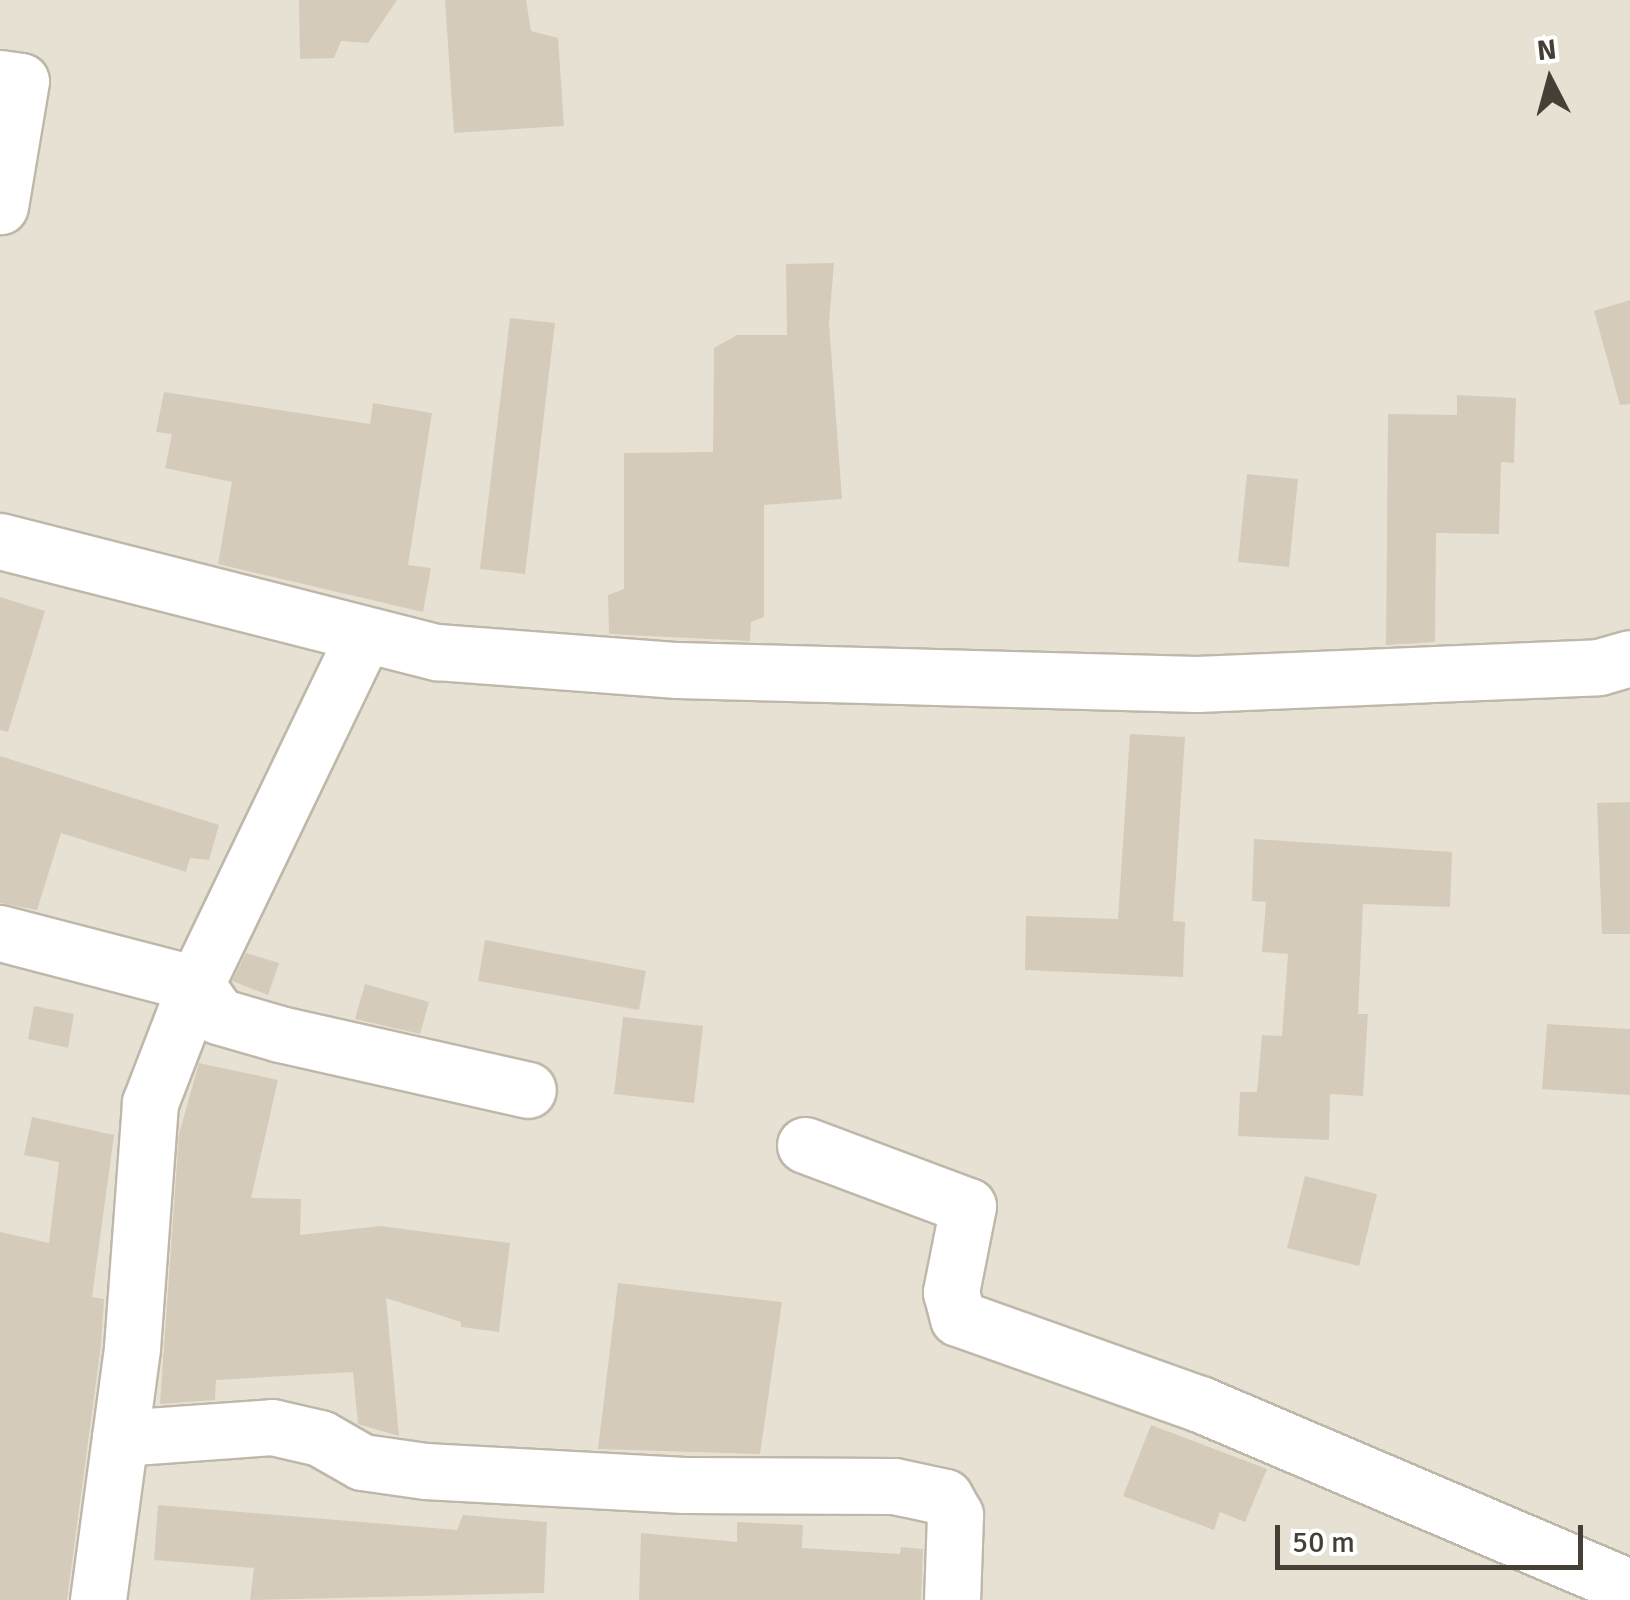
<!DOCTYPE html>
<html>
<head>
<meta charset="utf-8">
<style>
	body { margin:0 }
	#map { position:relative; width:1630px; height:1600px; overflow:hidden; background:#f3efe6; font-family:Signika,sans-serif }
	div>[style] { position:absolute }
	.residential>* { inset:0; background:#e7e1d4 }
	.building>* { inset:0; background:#d5cbbb }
	.roads { filter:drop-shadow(2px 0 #bfb7a9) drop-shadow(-2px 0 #bfb7a9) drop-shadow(0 2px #bfb7a9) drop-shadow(0 -2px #bfb7a9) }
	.minor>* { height:55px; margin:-27.5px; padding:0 27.5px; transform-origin:27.5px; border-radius:27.5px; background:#fff }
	span { translate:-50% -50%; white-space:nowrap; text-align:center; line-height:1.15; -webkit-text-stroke:10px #fff; paint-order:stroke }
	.north { position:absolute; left:1500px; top:30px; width:100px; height:100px; -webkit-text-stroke:8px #fff; paint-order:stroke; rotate:354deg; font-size:28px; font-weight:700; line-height:40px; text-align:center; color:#463f35 }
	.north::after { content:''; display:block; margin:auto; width:35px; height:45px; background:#463f35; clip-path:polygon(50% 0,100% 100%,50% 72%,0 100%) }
	.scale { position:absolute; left:1275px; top:1525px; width:308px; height:45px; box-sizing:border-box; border:5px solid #463f35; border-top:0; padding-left:12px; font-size:30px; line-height:35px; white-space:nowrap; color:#463f35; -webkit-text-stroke:8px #fff; paint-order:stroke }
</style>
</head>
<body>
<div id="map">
	<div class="residential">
		<div style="clip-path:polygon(0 0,1630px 0,1630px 1600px,0 1600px)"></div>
	</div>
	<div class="building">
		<div style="clip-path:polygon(299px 0,397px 0,368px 43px,341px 41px,334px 58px,300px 59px)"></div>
		<div style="clip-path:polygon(445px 0,526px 0,531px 31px,558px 38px,564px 126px,454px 133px)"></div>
		<div style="clip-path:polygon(834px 263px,829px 323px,842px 499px,764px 505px,764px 617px,751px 622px,750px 641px,609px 634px,608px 595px,624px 589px,624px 453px,713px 452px,714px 348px,737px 335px,787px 335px,786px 264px)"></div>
		<div style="clip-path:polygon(1630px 300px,1630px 404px,1620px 405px,1594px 311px)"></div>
		<div style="clip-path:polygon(510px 318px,555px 323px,525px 574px,480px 569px)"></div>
		<div style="clip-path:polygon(164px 392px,370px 424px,373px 403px,432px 413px,408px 565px,431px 568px,423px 612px,218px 564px,232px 482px,165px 468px,172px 434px,156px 432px)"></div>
		<div style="clip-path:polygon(1457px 395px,1516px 398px,1514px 463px,1501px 462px,1499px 534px,1436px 533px,1435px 642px,1386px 645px,1388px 414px,1457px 415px)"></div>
		<div style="clip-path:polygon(1247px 474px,1298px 479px,1289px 567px,1238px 562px)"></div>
		<div style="clip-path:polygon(0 597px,45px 611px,8px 732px,0 730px)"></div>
		<div style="clip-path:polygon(1130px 734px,1185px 737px,1173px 921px,1185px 922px,1183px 977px,1025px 970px,1026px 916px,1118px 919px)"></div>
		<div style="clip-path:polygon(0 756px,219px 825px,209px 860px,190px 858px,186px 872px,61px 833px,37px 910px,0 903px)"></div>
		<div style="clip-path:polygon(1630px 802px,1630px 934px,1602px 934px,1597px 803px)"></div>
		<div style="clip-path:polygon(1254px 839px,1452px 852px,1450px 907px,1363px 904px,1358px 1014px,1368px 1014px,1363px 1096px,1330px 1094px,1329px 1140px,1238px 1136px,1240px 1092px,1257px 1092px,1262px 1035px,1282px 1036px,1288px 954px,1262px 952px,1266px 902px,1252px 901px)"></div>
		<div style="clip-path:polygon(485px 940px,646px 971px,639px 1010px,478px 981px)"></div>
		<div style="clip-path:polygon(246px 953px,279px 963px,268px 995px,232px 981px)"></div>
		<div style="clip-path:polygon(365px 984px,429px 1002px,420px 1034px,355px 1019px)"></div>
		<div style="clip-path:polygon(34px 1006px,74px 1014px,68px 1048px,28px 1039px)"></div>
		<div style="clip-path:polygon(623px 1017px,703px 1026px,694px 1103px,614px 1094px)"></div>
		<div style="clip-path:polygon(1547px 1024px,1630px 1029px,1630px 1095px,1542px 1089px)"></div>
		<div style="clip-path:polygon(199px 1063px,278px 1080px,251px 1198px,301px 1199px,300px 1235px,380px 1226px,510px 1243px,499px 1332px,461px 1327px,461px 1322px,386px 1298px,399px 1436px,358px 1424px,353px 1372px,216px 1380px,215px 1400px,160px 1404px,179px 1134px)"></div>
		<div style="clip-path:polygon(32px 1117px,114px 1135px,92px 1297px,104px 1299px,101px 1345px,67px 1600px,0 1600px,0 1232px,49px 1243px,59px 1162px,24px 1155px)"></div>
		<div style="clip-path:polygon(1305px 1176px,1377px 1194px,1359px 1266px,1287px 1248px)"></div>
		<div style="clip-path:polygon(618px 1283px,782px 1302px,760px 1454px,598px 1449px)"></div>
		<div style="clip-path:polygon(1151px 1425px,1267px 1469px,1245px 1522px,1220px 1512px,1214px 1530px,1123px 1496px)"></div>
		<div style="clip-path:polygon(158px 1505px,457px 1530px,463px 1515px,547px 1522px,544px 1593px,250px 1600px,254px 1568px,154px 1560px)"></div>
		<div style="clip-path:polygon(737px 1522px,803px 1525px,802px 1548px,900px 1554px,901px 1547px,923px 1549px,921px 1600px,639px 1600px,641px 1533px,737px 1542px)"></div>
	</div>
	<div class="roads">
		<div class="minor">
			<div style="left:0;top:78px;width:21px;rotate:8deg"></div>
			<div style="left:21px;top:81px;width:127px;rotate:99.5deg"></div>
			<div style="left:0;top:541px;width:451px;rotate:14.3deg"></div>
			<div style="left:437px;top:652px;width:241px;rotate:4.3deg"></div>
			<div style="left:677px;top:670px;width:520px;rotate:1.54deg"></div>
			<div style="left:1197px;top:684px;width:402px;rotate:-2.4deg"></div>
			<div style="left:1599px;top:667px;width:32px;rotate:-16deg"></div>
			<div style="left:0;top:933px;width:203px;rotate:14.6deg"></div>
			<div style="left:196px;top:984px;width:39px;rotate:55deg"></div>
			<div style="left:218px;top:1016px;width:65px;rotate:16.2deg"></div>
			<div style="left:280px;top:1034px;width:254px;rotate:12.7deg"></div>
			<div style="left:805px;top:1145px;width:174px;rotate:20.5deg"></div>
			<div style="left:968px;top:1206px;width:88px;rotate:101.2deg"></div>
			<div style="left:951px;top:1292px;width:27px;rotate:75deg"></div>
			<div style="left:958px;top:1318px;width:257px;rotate:19.6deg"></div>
			<div style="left:1200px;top:1404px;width:467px;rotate:23.1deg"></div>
			<div style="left:120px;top:1438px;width:152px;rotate:-4.1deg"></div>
			<div style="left:272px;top:1427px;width:49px;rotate:12.9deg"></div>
			<div style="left:320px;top:1438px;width:48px;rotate:29.7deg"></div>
			<div style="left:362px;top:1462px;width:64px;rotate:8.1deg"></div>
			<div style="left:425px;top:1471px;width:259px;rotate:3.1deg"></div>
			<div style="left:684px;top:1485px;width:210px;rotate:0.3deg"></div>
			<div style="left:894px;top:1486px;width:52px;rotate:12.2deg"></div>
			<div style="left:945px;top:1497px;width:21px;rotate:61deg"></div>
			<div style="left:955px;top:1515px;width:85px;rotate:92deg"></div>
			<div style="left:98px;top:1600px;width:254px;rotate:-82.3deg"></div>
			<div style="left:132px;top:1348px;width:246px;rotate:-85.8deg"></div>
			<div style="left:150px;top:1103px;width:128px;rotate:-68.9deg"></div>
			<div style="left:196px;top:984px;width:387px;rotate:-64.3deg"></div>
		</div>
	</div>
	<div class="north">N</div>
	<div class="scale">50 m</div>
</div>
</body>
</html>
